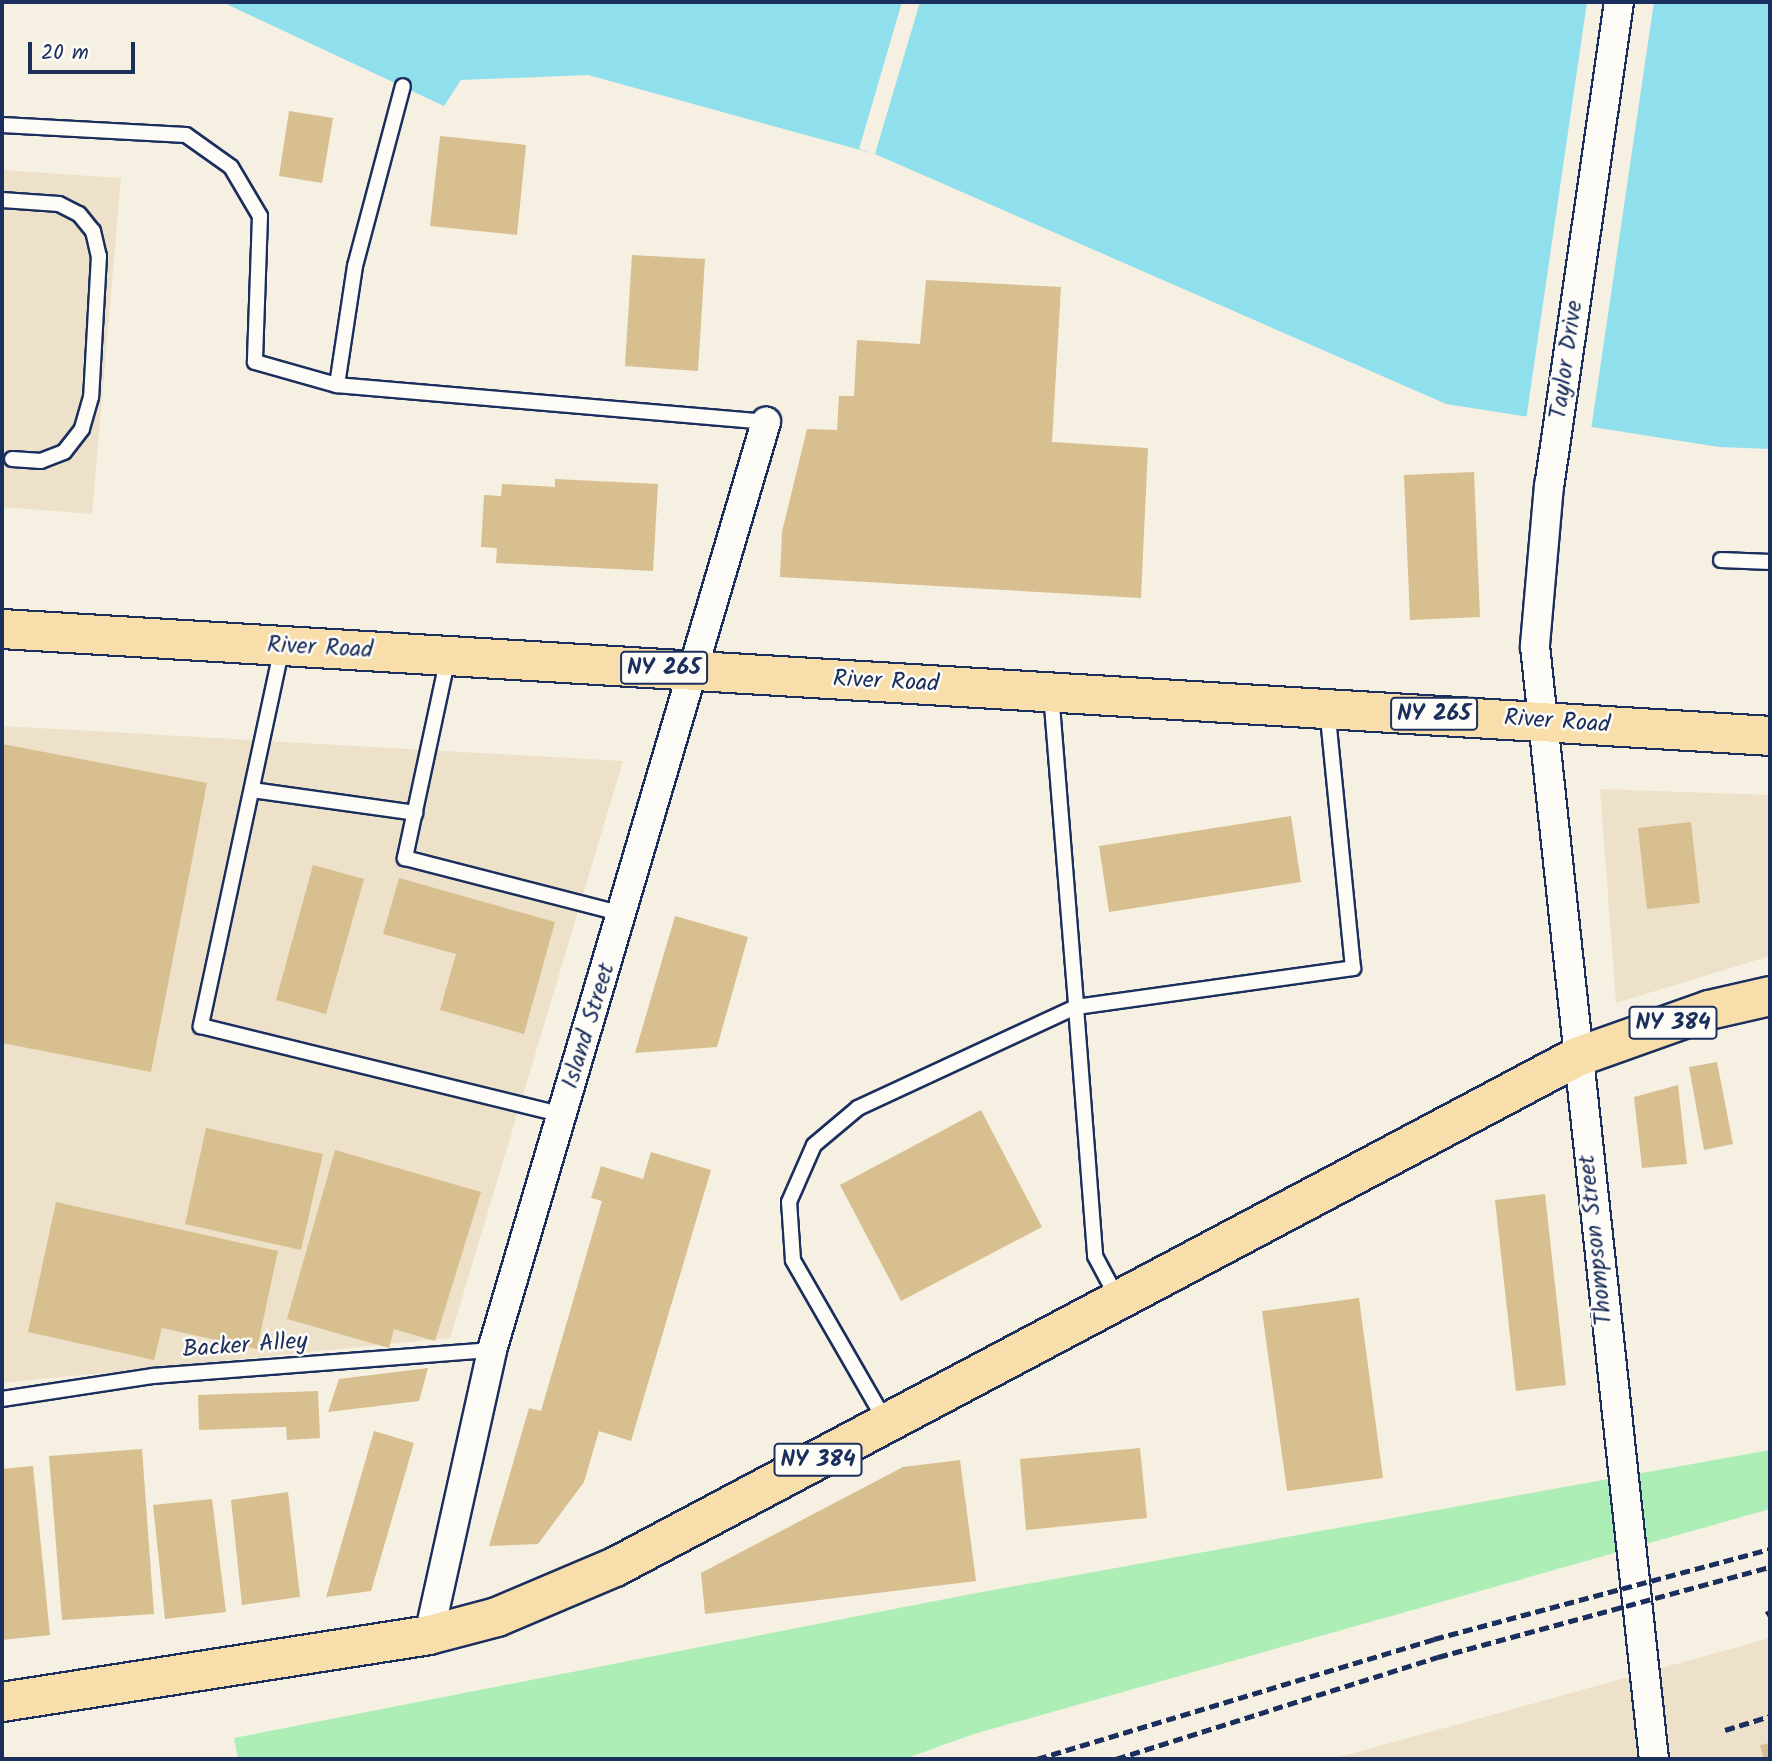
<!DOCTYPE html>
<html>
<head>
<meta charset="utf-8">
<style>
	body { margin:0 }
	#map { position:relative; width:1772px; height:1761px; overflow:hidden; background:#f6f0e2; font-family:Kalam,sans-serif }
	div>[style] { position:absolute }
	.built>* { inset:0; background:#ede1c9 }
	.green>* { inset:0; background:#adeeb6 }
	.water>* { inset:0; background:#8fdfec }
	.pier>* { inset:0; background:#f6f0e2 }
	.building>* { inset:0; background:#d8bf8f }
	.roads { filter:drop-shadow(2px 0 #1b2f5e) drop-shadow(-2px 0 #1b2f5e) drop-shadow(0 2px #1b2f5e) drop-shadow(0 -2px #1b2f5e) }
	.service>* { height:14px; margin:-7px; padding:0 7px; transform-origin:7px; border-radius:7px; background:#fdfcf7 }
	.minor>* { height:28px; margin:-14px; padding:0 14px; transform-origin:14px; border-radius:14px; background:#fdfcf7 }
	.primary>* { height:38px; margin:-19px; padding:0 19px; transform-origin:19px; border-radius:19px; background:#f8deab }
	.rail>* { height:5px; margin-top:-2.5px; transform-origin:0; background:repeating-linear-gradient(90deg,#1b2f5e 0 10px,transparent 0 15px) }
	span { translate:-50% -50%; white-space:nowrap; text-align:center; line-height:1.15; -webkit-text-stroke:5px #fdfcf7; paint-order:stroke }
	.shield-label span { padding:2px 5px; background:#fdfcf7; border:2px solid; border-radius:5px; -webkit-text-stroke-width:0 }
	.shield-label { font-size:23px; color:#1b2f5e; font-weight:700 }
	.street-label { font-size:24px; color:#1b2f5e }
	.frame { position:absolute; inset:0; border:4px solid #1b2f5e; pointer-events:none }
	.scale { position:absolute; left:28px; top:42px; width:107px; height:32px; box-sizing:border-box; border:4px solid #1b2f5e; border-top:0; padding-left:9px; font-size:21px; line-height:24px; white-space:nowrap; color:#1b2f5e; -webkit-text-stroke:5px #fdfcf7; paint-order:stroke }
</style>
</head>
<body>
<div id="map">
	<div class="built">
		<div style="clip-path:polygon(2px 170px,121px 178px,92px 514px,2px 507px)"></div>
		<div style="clip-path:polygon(2px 726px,623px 761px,450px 1338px,2px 1383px)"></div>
		<div style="clip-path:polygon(1600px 789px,1770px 795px,1770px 956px,1616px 1003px)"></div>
		<div style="clip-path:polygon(1770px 1638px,1770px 1759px,1332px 1759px)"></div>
	</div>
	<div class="green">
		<div style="clip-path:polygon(1770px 1450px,1770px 1509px,974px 1734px,904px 1759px,238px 1759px,234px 1738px,971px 1594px)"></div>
	</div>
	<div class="water">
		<div style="clip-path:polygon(222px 2px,1770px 2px,1770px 449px,1719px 447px,1446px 404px,875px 154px,588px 75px,461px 80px,444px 106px)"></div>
	</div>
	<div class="pier">
		<div style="clip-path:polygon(902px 2px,920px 2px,875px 154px,859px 149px)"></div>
		<div style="clip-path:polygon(1587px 2px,1654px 2px,1591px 430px,1526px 420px)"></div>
	</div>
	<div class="building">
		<div style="clip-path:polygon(289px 111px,333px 118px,322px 183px,279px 176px)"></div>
		<div style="clip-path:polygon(440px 136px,526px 145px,517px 235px,430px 226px)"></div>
		<div style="clip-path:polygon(632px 255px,705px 259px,698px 371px,625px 366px)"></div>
		<div style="clip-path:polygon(926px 280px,1061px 287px,1052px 442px,1148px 448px,1141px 598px,780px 577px,782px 532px,807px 429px,837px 430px,839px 396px,854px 396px,857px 340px,920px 344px)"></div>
		<div style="clip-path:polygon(1474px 472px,1480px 617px,1410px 620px,1404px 475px)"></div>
		<div style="clip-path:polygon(555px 479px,658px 484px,653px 571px,496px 563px,497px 548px,481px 547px,484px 495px,501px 496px,502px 484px,555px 487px)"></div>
		<div style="clip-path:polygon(2px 744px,207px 783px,151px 1072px,2px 1043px)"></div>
		<div style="clip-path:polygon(1291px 816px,1301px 882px,1109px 912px,1099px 846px)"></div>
		<div style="clip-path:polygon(1691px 822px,1700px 903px,1647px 909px,1638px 828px)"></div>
		<div style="clip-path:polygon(313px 865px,364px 879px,326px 1014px,276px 1000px)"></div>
		<div style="clip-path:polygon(399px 878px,555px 922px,524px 1034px,440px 1010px,456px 954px,383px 934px)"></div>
		<div style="clip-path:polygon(675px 916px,748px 937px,717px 1047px,635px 1053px)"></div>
		<div style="clip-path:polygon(1717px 1062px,1733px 1144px,1704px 1150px,1689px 1067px)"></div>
		<div style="clip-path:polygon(1678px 1085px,1687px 1164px,1642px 1168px,1634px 1097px)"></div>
		<div style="clip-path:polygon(981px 1110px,1042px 1227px,901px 1301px,840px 1185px)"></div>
		<div style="clip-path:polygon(206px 1128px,323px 1154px,301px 1250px,185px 1224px)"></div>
		<div style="clip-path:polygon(335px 1150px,481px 1192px,435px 1341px,394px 1329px,389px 1348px,287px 1319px)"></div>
		<div style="clip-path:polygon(651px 1152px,711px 1170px,631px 1441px,599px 1431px,584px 1482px,538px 1544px,489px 1546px,529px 1408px,541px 1411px,602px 1201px,591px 1198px,601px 1166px,643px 1179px)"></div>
		<div style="clip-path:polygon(1545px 1194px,1566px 1385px,1516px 1391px,1495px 1200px)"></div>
		<div style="clip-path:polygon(56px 1202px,278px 1251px,257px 1349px,162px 1328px,154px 1360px,28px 1332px)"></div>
		<div style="clip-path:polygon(1359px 1298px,1383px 1478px,1287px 1491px,1262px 1311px)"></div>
		<div style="clip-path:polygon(428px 1368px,419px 1401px,328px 1412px,339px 1379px)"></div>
		<div style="clip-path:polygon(318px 1391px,320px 1438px,287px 1440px,286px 1427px,199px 1430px,198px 1395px)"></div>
		<div style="clip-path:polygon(374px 1431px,414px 1443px,371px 1591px,326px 1597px)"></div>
		<div style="clip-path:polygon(1140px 1448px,1147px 1518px,1026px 1530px,1020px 1459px)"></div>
		<div style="clip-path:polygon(142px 1449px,154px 1614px,62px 1620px,49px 1456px)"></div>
		<div style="clip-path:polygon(960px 1460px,976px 1581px,705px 1614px,701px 1573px,903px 1467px)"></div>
		<div style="clip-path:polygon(33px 1466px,50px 1635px,2px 1640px,2px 1469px)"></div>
		<div style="clip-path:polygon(288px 1492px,300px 1597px,242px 1605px,231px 1500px)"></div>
		<div style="clip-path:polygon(212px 1499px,226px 1612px,165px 1619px,153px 1505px)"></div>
		<div style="clip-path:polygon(1770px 1743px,1770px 1759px,1764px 1759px,1760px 1745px)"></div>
	</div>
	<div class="roads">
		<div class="service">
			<div style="left:2px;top:125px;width:184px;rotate:3.1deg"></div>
			<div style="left:186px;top:135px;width:55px;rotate:35.4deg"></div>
			<div style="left:231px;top:167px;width:57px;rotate:59.4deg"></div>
			<div style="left:260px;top:216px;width:146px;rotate:92deg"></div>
			<div style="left:255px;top:362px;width:85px;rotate:15.7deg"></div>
			<div style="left:337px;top:385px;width:431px;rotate:4.9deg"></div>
			<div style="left:2px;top:200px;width:57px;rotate:4deg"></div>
			<div style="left:59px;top:204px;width:22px;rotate:27deg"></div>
			<div style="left:79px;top:214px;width:22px;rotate:51deg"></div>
			<div style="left:93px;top:231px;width:26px;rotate:77deg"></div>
			<div style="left:99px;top:256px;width:141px;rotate:93.2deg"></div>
			<div style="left:91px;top:397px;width:33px;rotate:106deg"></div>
			<div style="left:82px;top:429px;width:29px;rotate:128deg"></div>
			<div style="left:64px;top:452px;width:25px;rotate:159deg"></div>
			<div style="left:41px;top:461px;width:29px;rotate:-176deg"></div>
			<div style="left:337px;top:385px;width:120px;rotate:-81.4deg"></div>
			<div style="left:355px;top:266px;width:186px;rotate:-75.1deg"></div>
			<div style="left:1721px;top:560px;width:49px;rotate:2.3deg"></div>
			<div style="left:282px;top:647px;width:388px;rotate:102.1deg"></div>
			<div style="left:201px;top:1026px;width:372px;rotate:13.8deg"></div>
			<div style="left:448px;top:657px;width:206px;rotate:102.1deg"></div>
			<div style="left:405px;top:858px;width:225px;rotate:14.4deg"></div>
			<div style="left:1051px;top:693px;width:315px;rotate:85.4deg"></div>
			<div style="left:1076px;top:1007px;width:280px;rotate:-8deg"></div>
			<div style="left:1353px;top:968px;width:260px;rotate:-95.7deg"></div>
			<div style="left:252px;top:790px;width:165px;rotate:8deg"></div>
			<div style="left:2px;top:1399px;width:153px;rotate:-8.7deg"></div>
			<div style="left:153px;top:1376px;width:340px;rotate:-4.4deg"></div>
			<div style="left:886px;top:1422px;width:187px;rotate:-119.9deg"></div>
			<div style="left:793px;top:1260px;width:58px;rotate:-93.9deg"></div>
			<div style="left:789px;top:1202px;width:62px;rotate:-66.3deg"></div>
			<div style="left:814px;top:1145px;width:57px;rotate:-40.1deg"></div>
			<div style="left:858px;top:1108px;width:240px;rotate:-24.9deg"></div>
			<div style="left:1076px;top:1007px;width:250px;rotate:85.6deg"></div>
			<div style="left:1095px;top:1256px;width:49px;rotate:61.9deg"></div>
		</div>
		<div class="minor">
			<div style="left:1619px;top:2px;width:488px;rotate:98.2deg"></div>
			<div style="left:1549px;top:485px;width:162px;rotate:95deg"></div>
			<div style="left:1535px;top:646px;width:1119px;rotate:83.9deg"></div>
			<div style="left:429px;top:1635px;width:292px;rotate:-77.5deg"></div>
			<div style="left:492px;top:1350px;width:968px;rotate:-73.55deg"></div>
		</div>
		<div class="primary">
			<div style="left:2px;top:629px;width:1771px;rotate:3.46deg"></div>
			<div style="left:2px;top:1702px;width:432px;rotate:-8.9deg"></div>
			<div style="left:429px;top:1635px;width:70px;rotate:-14.8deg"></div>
			<div style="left:497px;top:1617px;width:128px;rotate:-23deg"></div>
			<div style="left:615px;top:1567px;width:1089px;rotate:-27.93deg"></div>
			<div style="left:1577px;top:1057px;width:140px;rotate:-19.6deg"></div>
			<div style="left:1709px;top:1010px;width:63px;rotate:-12.9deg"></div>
		</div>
	</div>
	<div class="rail">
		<div style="left:1766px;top:1614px;width:4px;rotate:-27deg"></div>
		<div style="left:1725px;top:1730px;width:47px;rotate:-17.3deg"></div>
		<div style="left:1037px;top:1759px;width:415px;rotate:-16.8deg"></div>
		<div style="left:1434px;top:1639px;width:348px;rotate:-15deg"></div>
		<div style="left:1116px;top:1759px;width:338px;rotate:-17.6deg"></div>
		<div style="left:1438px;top:1657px;width:344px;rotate:-15.2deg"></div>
	</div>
	<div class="shield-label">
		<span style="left:664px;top:668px">NY 265</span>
		<span style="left:1434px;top:714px">NY 265</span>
		<span style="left:1673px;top:1023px">NY 384</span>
		<span style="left:818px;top:1460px">NY 384</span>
	</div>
	<div class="street-label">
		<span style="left:1567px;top:360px;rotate:-82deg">Taylor Drive</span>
		<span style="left:320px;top:648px;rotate:3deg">River Road</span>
		<span style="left:886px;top:682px;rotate:3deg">River Road</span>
		<span style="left:1557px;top:722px;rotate:4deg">River Road</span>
		<span style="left:589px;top:1026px;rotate:-73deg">Island Street</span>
		<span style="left:1596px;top:1240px;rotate:-96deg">Thompson Street</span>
		<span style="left:245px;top:1346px;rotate:-4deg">Backer Alley</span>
	</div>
	<div class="frame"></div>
	<div class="scale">20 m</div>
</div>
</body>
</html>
